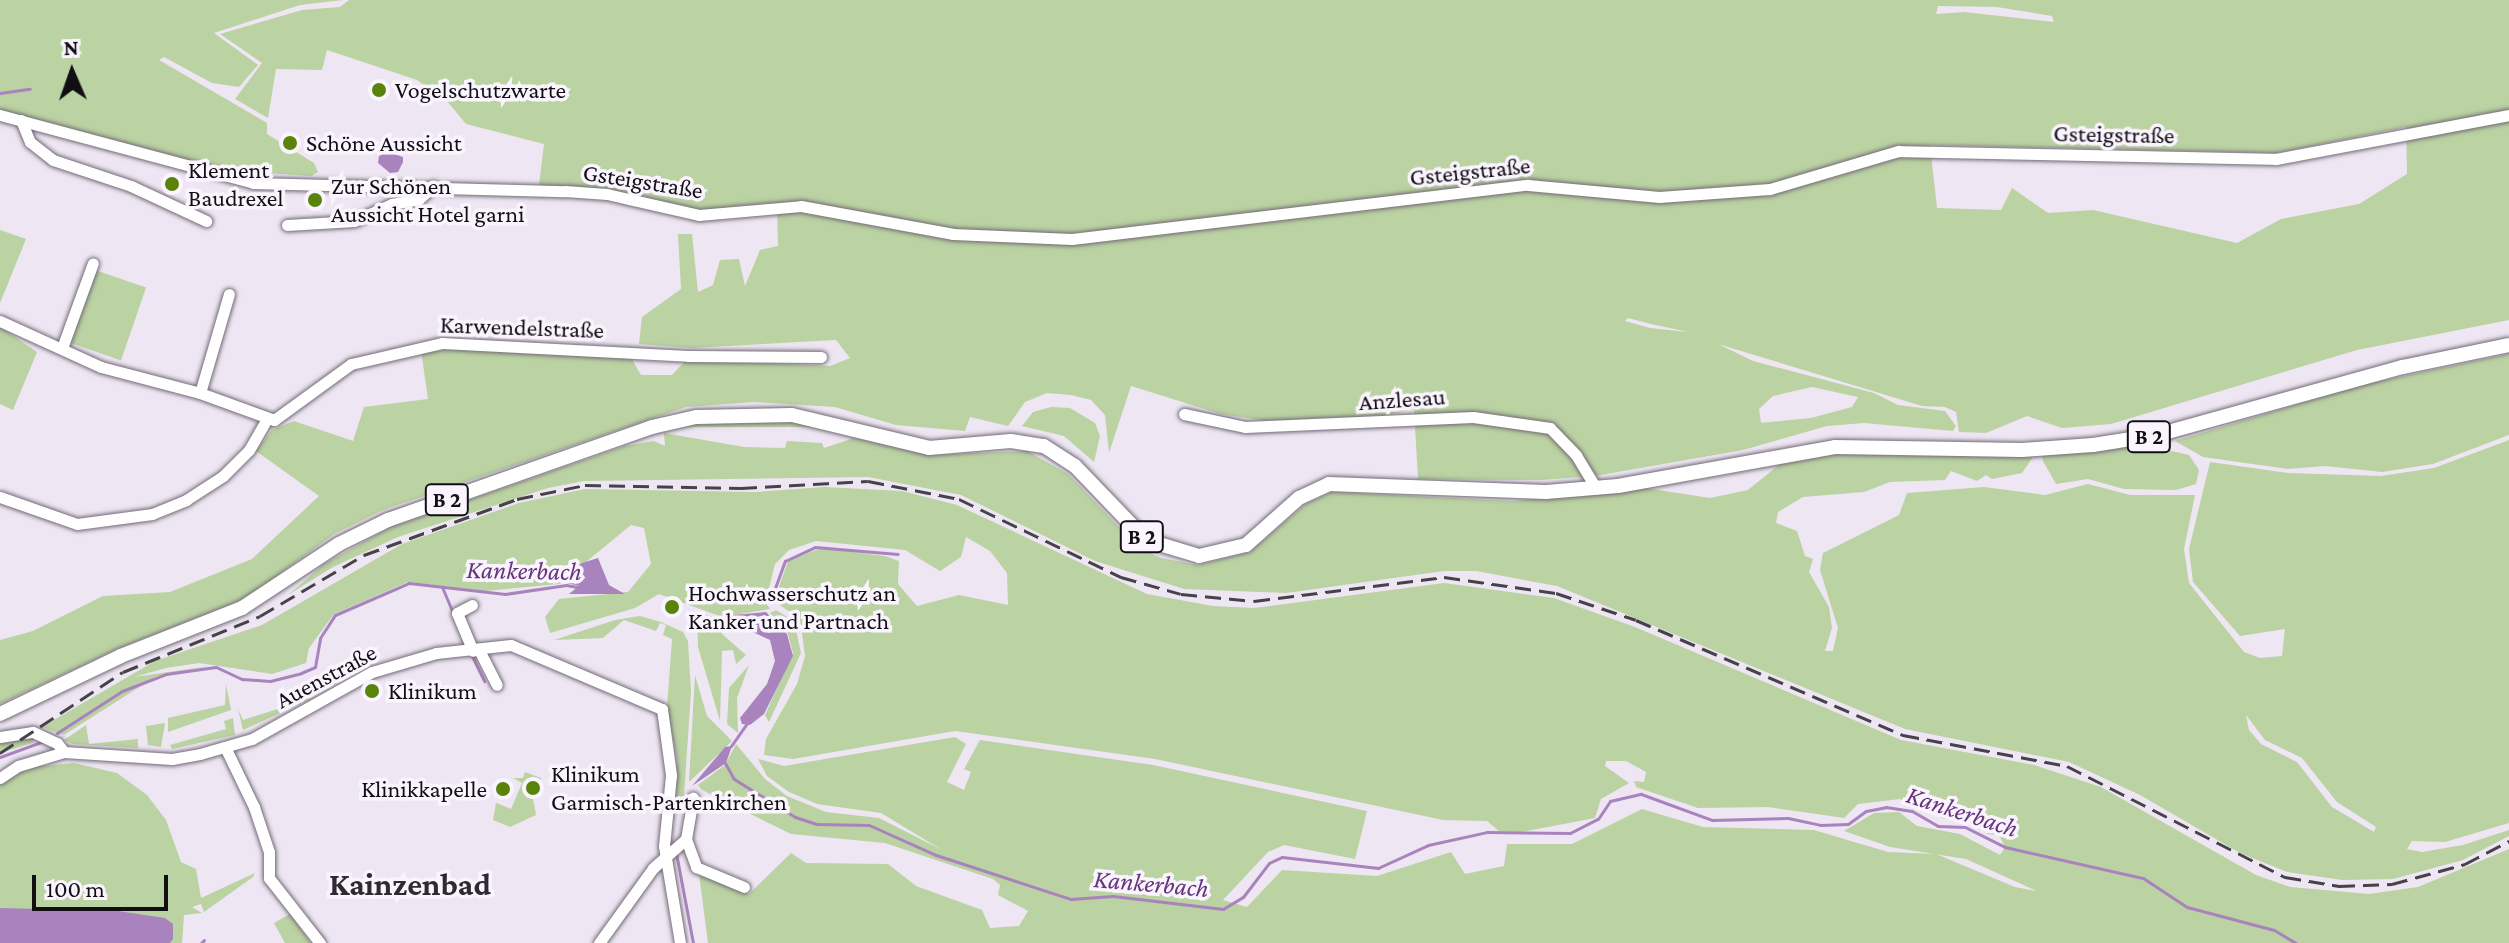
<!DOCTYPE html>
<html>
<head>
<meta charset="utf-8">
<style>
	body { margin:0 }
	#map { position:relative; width:2509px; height:943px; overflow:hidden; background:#eee6f3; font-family:"Crimson Pro",serif }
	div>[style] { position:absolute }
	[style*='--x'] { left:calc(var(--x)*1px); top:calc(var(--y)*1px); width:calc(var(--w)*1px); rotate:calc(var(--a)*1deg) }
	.green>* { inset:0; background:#bbd2a2; transform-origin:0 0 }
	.water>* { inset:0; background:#a983bd }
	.stream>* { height:3px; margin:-1.5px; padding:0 1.5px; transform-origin:1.5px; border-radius:1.5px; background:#a983bd }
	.roads { filter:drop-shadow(0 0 2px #726b76) drop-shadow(0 0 2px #726b76) }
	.minor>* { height:11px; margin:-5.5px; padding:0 5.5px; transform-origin:5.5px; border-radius:5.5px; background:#fff }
	.major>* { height:14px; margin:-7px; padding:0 7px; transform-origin:7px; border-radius:7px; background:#fff }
	.rail>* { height:3px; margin-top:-1.5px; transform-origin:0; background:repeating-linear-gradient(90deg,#464249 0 16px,transparent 0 24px) }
	.dots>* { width:22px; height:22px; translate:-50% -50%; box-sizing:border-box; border:4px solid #faf4fe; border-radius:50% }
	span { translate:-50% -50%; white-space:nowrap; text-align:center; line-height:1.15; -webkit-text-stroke:7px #faf4fe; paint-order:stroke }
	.shield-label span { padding:2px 6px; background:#faf4fe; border:2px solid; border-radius:6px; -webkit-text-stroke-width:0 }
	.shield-label { font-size:22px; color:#120f14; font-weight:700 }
	.poi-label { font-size:24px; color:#120f14 }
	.left { translate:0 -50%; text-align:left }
	.right { translate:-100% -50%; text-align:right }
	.street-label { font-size:24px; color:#120f14 }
	.water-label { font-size:26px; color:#65357c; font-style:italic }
	.district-label { font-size:32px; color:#2f2933; font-weight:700 }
	.north { position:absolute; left:32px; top:32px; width:80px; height:80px; -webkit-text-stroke:6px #faf4fe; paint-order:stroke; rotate:358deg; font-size:22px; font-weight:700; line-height:32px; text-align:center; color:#120f14 }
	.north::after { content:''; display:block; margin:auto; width:28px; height:36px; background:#120f14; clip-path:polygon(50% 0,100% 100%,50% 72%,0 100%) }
	.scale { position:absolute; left:32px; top:875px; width:136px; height:36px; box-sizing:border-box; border:4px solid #120f14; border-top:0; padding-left:10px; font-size:24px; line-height:28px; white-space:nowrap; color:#120f14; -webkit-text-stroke:6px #faf4fe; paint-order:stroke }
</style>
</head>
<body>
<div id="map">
	<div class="green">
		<div style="clip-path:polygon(0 0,343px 0,300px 5px,214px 33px,258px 65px,239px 87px,212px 83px,164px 57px,159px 60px,267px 123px,267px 134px,314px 163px,318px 172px,311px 176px,219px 170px,0 112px)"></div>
		<div style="clip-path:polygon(evenodd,349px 0,2509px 0,2509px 111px,2480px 114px,2477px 122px,2509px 118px,2509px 320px,2357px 350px,2111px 424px,2062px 428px,2027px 416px,1986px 433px,1959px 432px,1956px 412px,1945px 407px,1922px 406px,1718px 344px,1753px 361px,1874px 393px,1898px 405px,1945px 411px,1956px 426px,1953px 431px,1864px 423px,1827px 426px,1743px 450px,1595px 476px,1541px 480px,1418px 479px,1414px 409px,1383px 416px,1267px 421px,1221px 414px,1131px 386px,1109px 453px,1105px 415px,1091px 400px,1071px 395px,1047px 393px,1025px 402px,1008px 426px,970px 417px,965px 431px,896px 425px,835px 407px,754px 402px,686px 407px,383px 510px,334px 534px,247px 598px,117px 649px,0 704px,0 640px,33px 631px,103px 596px,170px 592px,252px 559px,319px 496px,256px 451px,272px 430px,294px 421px,353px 441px,364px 407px,428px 399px,421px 350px,442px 347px,630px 356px,641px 375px,672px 375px,687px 359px,830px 366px,850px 358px,836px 340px,692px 348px,639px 344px,642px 317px,681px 289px,678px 234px,692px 234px,698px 292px,713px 285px,720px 260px,739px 259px,745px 286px,760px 250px,778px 246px,777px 204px,699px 210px,539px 185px,544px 144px,466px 124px,447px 101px,417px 80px,327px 50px,322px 70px,276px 69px,268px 118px,235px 99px,262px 63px,220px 34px,302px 10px,340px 7px,349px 0,1938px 6px,1997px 7px,2052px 16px,2054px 22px,1964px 12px,1936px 14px,1938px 6px,349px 0,2406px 127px,2407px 174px,2359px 204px,2281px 219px,2237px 243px,2093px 210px,2048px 213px,2012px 188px,2001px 210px,1937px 208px,1930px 145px,2276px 153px,2406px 127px,349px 0,1628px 318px,1651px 324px,1688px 332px,1650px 328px,1625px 321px,1628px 318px,349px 0,1812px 387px,1858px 397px,1852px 407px,1811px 418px,1761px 423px,1759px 409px,1773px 396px,1812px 387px)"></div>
		<div style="clip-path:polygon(0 230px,26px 239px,0 303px)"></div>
		<div style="left:95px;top:270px;width:54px;height:77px;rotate:19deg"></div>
		<div style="clip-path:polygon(0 327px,37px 352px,13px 410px,0 404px)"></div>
		<div style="clip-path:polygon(2509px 354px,2509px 435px,2433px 464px,2382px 472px,2325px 466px,2288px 469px,2203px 457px,2175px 441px,2366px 384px)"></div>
		<div style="clip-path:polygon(1051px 407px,1070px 408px,1095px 423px,1100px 436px,1094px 462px,1064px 436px,1022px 426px,1033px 412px)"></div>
		<div style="clip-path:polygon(758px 417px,837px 427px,683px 427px,683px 423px)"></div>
		<div style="clip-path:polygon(evenodd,664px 433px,744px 447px,785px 448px,787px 441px,822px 443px,824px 448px,854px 438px,928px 455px,1027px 451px,1068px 474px,1139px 548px,1161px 558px,1198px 565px,1250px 552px,1306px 504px,1332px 492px,1512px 501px,1645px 488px,1710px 498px,1748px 490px,1780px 464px,1839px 454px,2033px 457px,2022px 473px,1992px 479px,1986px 475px,1977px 481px,1951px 471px,1945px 480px,1890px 482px,1864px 492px,1803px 497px,1778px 512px,1776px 523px,1797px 531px,1805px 556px,1813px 559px,1809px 572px,1829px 607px,1832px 628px,1825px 651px,1833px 651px,1838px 628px,1820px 570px,1823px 553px,1899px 515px,1907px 493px,1984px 487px,2045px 495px,2088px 484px,2130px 495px,2195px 495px,2184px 549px,2189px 583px,2244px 652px,2260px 658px,2282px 656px,2285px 629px,2240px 636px,2193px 582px,2189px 549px,2210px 462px,2288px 473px,2381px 476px,2434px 468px,2509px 440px,2509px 823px,2445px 842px,2412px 841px,2407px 849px,2422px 852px,2463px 845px,2509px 830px,2509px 836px,2463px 860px,2393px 879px,2342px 880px,2287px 872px,2240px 853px,2140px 795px,2069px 762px,1905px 729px,1557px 586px,1476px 571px,1444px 571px,1286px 593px,1184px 589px,1095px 561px,961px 495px,868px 477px,584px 481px,548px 488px,398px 537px,333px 567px,288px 595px,324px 564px,391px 527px,625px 446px,654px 441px,665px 446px,664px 433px,2246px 715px,2265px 740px,2302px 758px,2337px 802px,2376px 827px,2374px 832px,2332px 807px,2297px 762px,2261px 744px,2249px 730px,2246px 715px)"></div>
		<div style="clip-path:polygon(2142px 444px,2189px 455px,2199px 470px,2196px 484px,2176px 490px,2124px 489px,2088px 479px,2056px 484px,2043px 461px,2042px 456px)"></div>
		<div style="clip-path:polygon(824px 487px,902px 491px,957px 505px,1147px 594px,1213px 606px,1254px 608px,1444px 583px,1554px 598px,1635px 627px,1901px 740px,2034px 765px,2101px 787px,2256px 875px,2290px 887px,2369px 894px,2418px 887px,2509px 849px,2509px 943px,708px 943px,699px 874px,749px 894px,791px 853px,806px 863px,888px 864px,916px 886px,982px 910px,990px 928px,1019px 926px,1028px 911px,998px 895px,1000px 885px,993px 879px,885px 843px,791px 834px,702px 790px,698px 785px,725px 765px,736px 744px,765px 779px,787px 796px,826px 812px,879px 818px,942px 850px,881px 813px,817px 804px,789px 792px,767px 776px,758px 759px,784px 766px,955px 737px,966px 744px,947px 782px,964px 790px,971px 772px,964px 769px,980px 740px,1153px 765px,1367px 811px,1355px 859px,1284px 845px,1268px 852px,1223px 900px,1247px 907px,1282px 870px,1377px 876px,1451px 852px,1465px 874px,1504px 866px,1507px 844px,1572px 844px,1642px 809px,1703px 827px,1814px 830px,1888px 852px,1936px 854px,2015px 887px,2037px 891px,1966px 859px,1890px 847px,1844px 831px,1874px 813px,1899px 812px,1917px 826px,1960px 834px,2000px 855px,2005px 847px,1999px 835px,1987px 834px,1981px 822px,1944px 819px,1900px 799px,1858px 804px,1844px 818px,1768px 807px,1698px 808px,1636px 787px,1634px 781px,1644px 782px,1646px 772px,1626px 761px,1606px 761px,1605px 766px,1629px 783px,1601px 799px,1595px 818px,1521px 832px,1499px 831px,1487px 821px,1443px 820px,1155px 759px,955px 731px,793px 759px,764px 755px,766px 739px,797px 684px,805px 656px,800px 619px,774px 601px,788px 561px,821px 548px,885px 556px,899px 561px,898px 584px,917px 606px,959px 595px,1008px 605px,1007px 573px,990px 551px,966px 537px,961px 557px,940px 571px,905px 550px,816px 541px,789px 550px,775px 564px,768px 592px,761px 596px,770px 609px,722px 617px,659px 594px,635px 608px,550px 633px,545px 617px,559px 599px,628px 592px,651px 564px,644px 528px,631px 525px,559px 584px,485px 591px,408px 582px,334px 614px,309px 648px,306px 663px,272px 674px,199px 663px,166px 668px,134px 677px,210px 666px,155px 677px,64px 735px,42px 727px,155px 661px,262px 625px,402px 544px,519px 503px,585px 489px,756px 492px)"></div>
		<div style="clip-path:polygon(776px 610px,794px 621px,801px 653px,769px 722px,765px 715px,793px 653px,788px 634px,770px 613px)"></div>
		<div style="clip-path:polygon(697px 612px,723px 620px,722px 634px,746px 655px,736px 664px,733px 650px,722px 651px,720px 721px,698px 647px)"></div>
		<div style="clip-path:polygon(640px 616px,661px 622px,683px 632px,688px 641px,691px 692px,684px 796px,673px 801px,677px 760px,667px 707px,672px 639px,663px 635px,666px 625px,660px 623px,656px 631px,624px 620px,603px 638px,554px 640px,615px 620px)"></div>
		<div style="clip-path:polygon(749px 665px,737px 698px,738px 733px,727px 724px,729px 688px)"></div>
		<div style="clip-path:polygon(695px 675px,707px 716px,732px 741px,689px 782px)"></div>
		<div style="clip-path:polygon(226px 684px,231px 710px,168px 732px,168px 718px,225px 705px)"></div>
		<div style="clip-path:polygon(318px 696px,243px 730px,238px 709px,243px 720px)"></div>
		<div style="clip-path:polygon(233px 718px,235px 735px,172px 749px,170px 745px,226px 729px,224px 721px)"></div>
		<div style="clip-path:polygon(165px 723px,161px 747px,148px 745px,146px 726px)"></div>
		<div style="clip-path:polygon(86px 725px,89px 744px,138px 739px,138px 748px,73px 744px,64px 740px)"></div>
		<div style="clip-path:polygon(34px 738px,33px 743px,0 753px,0 741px)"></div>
		<div style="clip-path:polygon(74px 763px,117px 773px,147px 795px,166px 820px,181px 862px,196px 869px,201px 898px,255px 873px,253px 877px,204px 912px,201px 904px,192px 907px,202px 913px,184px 915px,182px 943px,0 943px,0 783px,32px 767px)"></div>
		<div style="clip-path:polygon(525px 772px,541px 778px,533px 799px,536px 815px,510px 827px,493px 820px,496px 803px,511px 809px,522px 783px,513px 778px,523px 778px)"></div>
		<div style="clip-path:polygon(290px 914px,311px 943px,285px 943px,274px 923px)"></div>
	</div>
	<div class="water">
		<div style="clip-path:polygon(395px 149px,411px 154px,391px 153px,403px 157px,403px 162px,398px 172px,390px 173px,378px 163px,379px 156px)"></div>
		<div style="clip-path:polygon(598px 558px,609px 585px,625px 594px,569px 594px,579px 586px,559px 581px,582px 563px)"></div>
		<div style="clip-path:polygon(766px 612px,787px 634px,793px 656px,764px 714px,750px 725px,742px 724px,740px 718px,767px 684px,775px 661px,770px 640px,731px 622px,733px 615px)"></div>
		<div style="clip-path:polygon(732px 746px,726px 763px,692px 786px,725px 747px)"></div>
		<div style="clip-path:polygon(0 908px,118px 911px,165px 918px,173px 924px,173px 939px,170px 943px,0 943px)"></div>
	</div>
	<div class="stream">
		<div style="--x:0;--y:93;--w:30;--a:-8"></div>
		<div style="--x:442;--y:587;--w:28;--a:67"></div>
		<div style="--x:775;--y:588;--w:29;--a:-70"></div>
		<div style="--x:785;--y:561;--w:33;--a:-25"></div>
		<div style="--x:815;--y:547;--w:83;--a:4.8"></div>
		<div style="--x:472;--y:656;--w:28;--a:64"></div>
		<div style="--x:57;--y:733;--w:77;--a:-32.9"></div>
		<div style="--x:122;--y:691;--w:47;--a:-21.1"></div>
		<div style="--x:166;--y:674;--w:50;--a:-8"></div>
		<div style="--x:216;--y:667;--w:29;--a:25"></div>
		<div style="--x:242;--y:679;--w:28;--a:4"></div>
		<div style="--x:270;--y:681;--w:32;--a:-14"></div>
		<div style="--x:301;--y:673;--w:15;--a:-23"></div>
		<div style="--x:315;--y:667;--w:29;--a:-80"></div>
		<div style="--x:320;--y:638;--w:27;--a:-57"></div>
		<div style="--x:335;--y:615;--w:81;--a:-23.4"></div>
		<div style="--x:409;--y:583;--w:97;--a:6.5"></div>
		<div style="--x:505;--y:594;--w:62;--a:-8.4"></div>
		<div style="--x:566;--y:585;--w:17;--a:10"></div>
		<div style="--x:731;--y:746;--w:28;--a:-55"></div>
		<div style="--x:0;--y:757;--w:44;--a:-20.1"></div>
		<div style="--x:725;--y:763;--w:18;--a:61"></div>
		<div style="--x:734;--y:779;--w:72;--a:31.9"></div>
		<div style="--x:795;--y:817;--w:22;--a:18"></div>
		<div style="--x:816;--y:824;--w:53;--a:1.1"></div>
		<div style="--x:869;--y:825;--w:73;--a:24.1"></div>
		<div style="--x:936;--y:855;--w:142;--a:18.1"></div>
		<div style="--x:1071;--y:899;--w:42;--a:-4.1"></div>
		<div style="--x:1113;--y:896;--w:111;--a:6.7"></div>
		<div style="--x:1223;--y:909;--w:23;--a:-31"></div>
		<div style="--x:1243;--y:897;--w:43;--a:-52.6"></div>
		<div style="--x:1269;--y:863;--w:14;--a:-25"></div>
		<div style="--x:1282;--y:857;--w:97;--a:6.5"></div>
		<div style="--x:1378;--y:868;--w:55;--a:-24.7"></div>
		<div style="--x:1428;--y:845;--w:60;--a:-12.4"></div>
		<div style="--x:1487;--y:832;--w:83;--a:0.7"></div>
		<div style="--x:1570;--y:833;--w:31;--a:-27"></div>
		<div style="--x:1598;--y:819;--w:22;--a:-56"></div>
		<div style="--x:1610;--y:801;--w:32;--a:-13"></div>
		<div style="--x:1641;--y:794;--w:76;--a:20.1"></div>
		<div style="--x:1712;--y:820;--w:76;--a:-1.5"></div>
		<div style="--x:1788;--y:818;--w:33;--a:12"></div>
		<div style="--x:1820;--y:825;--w:28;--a:-2"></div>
		<div style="--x:1848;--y:824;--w:22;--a:-36"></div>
		<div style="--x:1866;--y:811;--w:20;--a:-11"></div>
		<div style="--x:1886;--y:807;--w:26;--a:9"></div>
		<div style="--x:1912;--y:811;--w:30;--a:30"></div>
		<div style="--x:1938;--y:826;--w:27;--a:2"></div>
		<div style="--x:1965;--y:827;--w:45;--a:26.6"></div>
		<div style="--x:2005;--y:847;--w:141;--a:12.7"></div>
		<div style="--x:2143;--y:878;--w:53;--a:33.4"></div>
		<div style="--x:2187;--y:907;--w:90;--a:14.8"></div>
		<div style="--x:2274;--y:930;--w:26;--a:31"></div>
		<div style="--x:676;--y:853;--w:92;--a:79.3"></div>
		<div style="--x:201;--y:943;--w:4;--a:-45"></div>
	</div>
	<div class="roads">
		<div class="minor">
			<div style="--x:0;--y:115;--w:262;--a:15"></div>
			<div style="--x:253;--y:183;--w:312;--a:1.5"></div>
			<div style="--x:565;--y:191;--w:42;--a:4.1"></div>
			<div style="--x:607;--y:194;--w:94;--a:12.9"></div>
			<div style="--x:699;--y:215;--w:102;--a:-5"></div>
			<div style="--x:801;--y:206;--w:155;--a:10.4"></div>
			<div style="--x:953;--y:234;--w:119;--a:2.4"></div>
			<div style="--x:1072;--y:239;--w:459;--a:-6.8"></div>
			<div style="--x:1528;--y:185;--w:132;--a:5.2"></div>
			<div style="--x:1659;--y:197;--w:111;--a:-4.1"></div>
			<div style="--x:1770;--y:189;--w:134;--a:-16.5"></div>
			<div style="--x:1898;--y:151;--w:378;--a:1.2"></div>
			<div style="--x:2276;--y:159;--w:237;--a:-10.7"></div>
			<div style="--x:21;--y:120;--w:24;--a:68"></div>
			<div style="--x:30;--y:142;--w:29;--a:38"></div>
			<div style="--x:53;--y:160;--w:82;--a:18.4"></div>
			<div style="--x:131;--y:186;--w:83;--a:25"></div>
			<div style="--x:287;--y:225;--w:67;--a:-3.4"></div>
			<div style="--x:354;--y:221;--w:42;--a:-24.1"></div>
			<div style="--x:392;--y:204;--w:27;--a:-10"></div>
			<div style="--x:419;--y:199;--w:19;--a:-43"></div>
			<div style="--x:0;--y:321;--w:111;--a:24.5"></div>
			<div style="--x:101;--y:367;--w:102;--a:14.7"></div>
			<div style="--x:200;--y:393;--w:79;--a:20"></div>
			<div style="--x:274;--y:420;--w:95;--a:-36"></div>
			<div style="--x:351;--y:364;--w:93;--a:-13"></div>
			<div style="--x:442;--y:343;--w:246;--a:3"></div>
			<div style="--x:688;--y:356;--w:133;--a:0.4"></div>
			<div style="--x:62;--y:348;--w:90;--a:-70"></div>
			<div style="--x:200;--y:393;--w:103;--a:-73.7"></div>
			<div style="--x:1184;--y:414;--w:62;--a:12"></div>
			<div style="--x:1245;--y:427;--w:228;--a:-2.5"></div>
			<div style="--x:1473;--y:417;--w:78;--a:8.1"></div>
			<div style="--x:1550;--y:428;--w:37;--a:46"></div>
			<div style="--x:1576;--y:455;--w:39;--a:59"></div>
			<div style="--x:0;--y:497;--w:82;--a:19.3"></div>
			<div style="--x:77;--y:524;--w:76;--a:-7.6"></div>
			<div style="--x:152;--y:514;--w:37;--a:-22"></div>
			<div style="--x:186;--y:500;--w:44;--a:-33"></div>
			<div style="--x:223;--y:476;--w:37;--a:-45"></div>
			<div style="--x:249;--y:450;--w:36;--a:-60"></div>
			<div style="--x:472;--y:605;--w:17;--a:152"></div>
			<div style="--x:457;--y:613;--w:41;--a:67.2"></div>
			<div style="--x:479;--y:650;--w:39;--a:63"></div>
			<div style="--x:0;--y:737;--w:33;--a:-9"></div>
			<div style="--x:33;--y:732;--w:26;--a:25"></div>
			<div style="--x:57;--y:743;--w:11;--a:52"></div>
			<div style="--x:225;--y:747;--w:67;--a:64.2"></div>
			<div style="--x:254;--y:807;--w:47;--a:71.6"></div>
			<div style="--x:269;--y:852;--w:26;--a:90"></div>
			<div style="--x:269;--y:878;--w:83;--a:51.9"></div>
			<div style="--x:0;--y:778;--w:22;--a:-34"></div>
			<div style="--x:18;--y:766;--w:48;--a:-16.9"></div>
			<div style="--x:64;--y:752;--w:108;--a:3.7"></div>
			<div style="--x:172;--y:759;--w:28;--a:-10"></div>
			<div style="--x:200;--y:754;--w:54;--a:-16.1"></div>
			<div style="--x:252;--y:739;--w:137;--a:-29.2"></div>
			<div style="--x:372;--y:672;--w:67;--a:-16.5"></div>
			<div style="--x:436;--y:653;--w:75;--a:-6.1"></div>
			<div style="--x:511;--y:645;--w:164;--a:23"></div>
			<div style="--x:662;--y:709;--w:67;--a:82.2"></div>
			<div style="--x:671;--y:775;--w:71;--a:95.6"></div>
			<div style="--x:664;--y:846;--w:98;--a:80.6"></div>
			<div style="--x:686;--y:839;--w:30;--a:70"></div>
			<div style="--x:696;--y:867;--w:52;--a:22.6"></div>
			<div style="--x:599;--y:943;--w:92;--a:-54.2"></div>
			<div style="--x:653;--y:868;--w:44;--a:-41.3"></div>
			<div style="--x:686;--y:839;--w:42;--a:-80.3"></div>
		</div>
		<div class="major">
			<div style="--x:0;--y:714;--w:134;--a:-25.6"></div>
			<div style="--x:121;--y:656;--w:130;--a:-21.6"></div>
			<div style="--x:242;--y:608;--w:116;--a:-33.4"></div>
			<div style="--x:339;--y:544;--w:55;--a:-26.1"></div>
			<div style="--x:388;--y:520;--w:280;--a:-19.4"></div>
			<div style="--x:652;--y:427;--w:45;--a:-12.8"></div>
			<div style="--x:696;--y:417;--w:96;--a:-1.2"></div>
			<div style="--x:792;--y:415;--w:141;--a:13.5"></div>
			<div style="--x:929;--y:448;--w:82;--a:-4.9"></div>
			<div style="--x:1011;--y:441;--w:33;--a:9"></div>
			<div style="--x:1044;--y:446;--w:37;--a:33"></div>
			<div style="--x:1075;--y:466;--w:103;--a:46.2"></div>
			<div style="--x:1146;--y:540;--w:55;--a:16.8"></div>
			<div style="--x:1199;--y:556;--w:48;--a:-13.2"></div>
			<div style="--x:1246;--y:545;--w:71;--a:-41.6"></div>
			<div style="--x:1299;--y:498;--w:33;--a:-25"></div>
			<div style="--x:1329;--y:484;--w:217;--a:2.1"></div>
			<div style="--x:1546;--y:492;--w:72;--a:-4.8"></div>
			<div style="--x:1618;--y:486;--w:220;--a:-10.2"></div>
			<div style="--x:1835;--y:447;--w:187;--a:0.9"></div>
			<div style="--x:2022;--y:450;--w:71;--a:-4"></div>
			<div style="--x:2093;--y:445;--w:65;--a:-8.9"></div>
			<div style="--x:2157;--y:435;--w:255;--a:-15.5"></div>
			<div style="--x:2403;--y:367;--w:108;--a:-11.7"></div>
		</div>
	</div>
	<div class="rail">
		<div style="--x:0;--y:753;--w:147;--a:-33.4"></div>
		<div style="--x:123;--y:672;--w:148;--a:-22.2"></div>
		<div style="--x:260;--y:616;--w:121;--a:-30.4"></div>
		<div style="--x:364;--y:555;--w:163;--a:-20.1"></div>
		<div style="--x:517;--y:499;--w:69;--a:-11.6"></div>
		<div style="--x:585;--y:485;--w:156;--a:1.1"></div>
		<div style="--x:741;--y:488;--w:127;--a:-3.2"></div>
		<div style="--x:868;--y:481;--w:93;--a:11.2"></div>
		<div style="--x:959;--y:499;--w:180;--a:25.7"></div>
		<div style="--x:1121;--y:577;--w:62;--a:15.8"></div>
		<div style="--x:1181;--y:594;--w:73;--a:5.5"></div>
		<div style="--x:1254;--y:601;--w:192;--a:-7.2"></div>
		<div style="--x:1444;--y:577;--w:113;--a:8.1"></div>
		<div style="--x:1556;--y:593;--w:84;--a:18.6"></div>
		<div style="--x:1636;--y:620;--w:291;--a:23.3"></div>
		<div style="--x:1903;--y:735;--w:167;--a:10.7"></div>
		<div style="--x:2067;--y:766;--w:245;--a:27"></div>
		<div style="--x:2285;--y:877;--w:55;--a:9.5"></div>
		<div style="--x:2339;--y:886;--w:53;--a:-2.2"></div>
		<div style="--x:2392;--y:884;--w:76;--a:-15.3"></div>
		<div style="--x:2465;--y:864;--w:50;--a:-27.6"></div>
	</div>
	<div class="dots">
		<div style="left:379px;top:90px;background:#598309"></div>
		<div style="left:290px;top:143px;background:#598309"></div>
		<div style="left:172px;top:184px;background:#598309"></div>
		<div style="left:315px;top:200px;background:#598309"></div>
		<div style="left:672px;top:607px;background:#598309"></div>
		<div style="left:372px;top:691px;background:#598309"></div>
		<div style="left:533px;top:788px;background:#598309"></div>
		<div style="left:503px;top:789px;background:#598309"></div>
	</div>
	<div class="shield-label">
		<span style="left:2149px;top:437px">B 2</span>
		<span style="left:447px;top:500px">B 2</span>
		<span style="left:1142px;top:537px">B 2</span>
	</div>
	<div class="poi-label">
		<span class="left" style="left:395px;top:90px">Vogelschutzwarte</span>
		<span class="left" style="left:306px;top:143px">Schöne Aussicht</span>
		<span class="left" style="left:188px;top:184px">Klement<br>Baudrexel</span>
		<span class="left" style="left:331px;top:200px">Zur Schönen<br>Aussicht Hotel garni</span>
		<span class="left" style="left:688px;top:607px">Hochwasserschutz an<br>Kanker und Partnach</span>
		<span class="left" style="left:388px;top:691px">Klinikum</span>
		<span class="left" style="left:551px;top:788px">Klinikum<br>Garmisch-Partenkirchen</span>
		<span class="right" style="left:487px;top:789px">Klinikkapelle</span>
	</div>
	<div class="street-label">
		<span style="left:2114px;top:134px;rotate:1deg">Gsteigstraße</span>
		<span style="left:1470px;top:171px;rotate:-6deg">Gsteigstraße</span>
		<span style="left:643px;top:181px;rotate:9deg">Gsteigstraße</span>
		<span style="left:522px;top:327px;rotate:2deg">Karwendelstraße</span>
		<span style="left:1402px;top:399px;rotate:-4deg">Anzlesau</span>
		<span style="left:326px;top:676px;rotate:-28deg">Auenstraße</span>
	</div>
	<div class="water-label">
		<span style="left:524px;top:571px;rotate:1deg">Kankerbach</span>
		<span style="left:1962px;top:812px;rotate:18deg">Kankerbach</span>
		<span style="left:1151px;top:884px;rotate:5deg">Kankerbach</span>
	</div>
	<div class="district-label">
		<span style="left:410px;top:884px">Kainzenbad</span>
	</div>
	<div class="north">N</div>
	<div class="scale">100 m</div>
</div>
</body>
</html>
